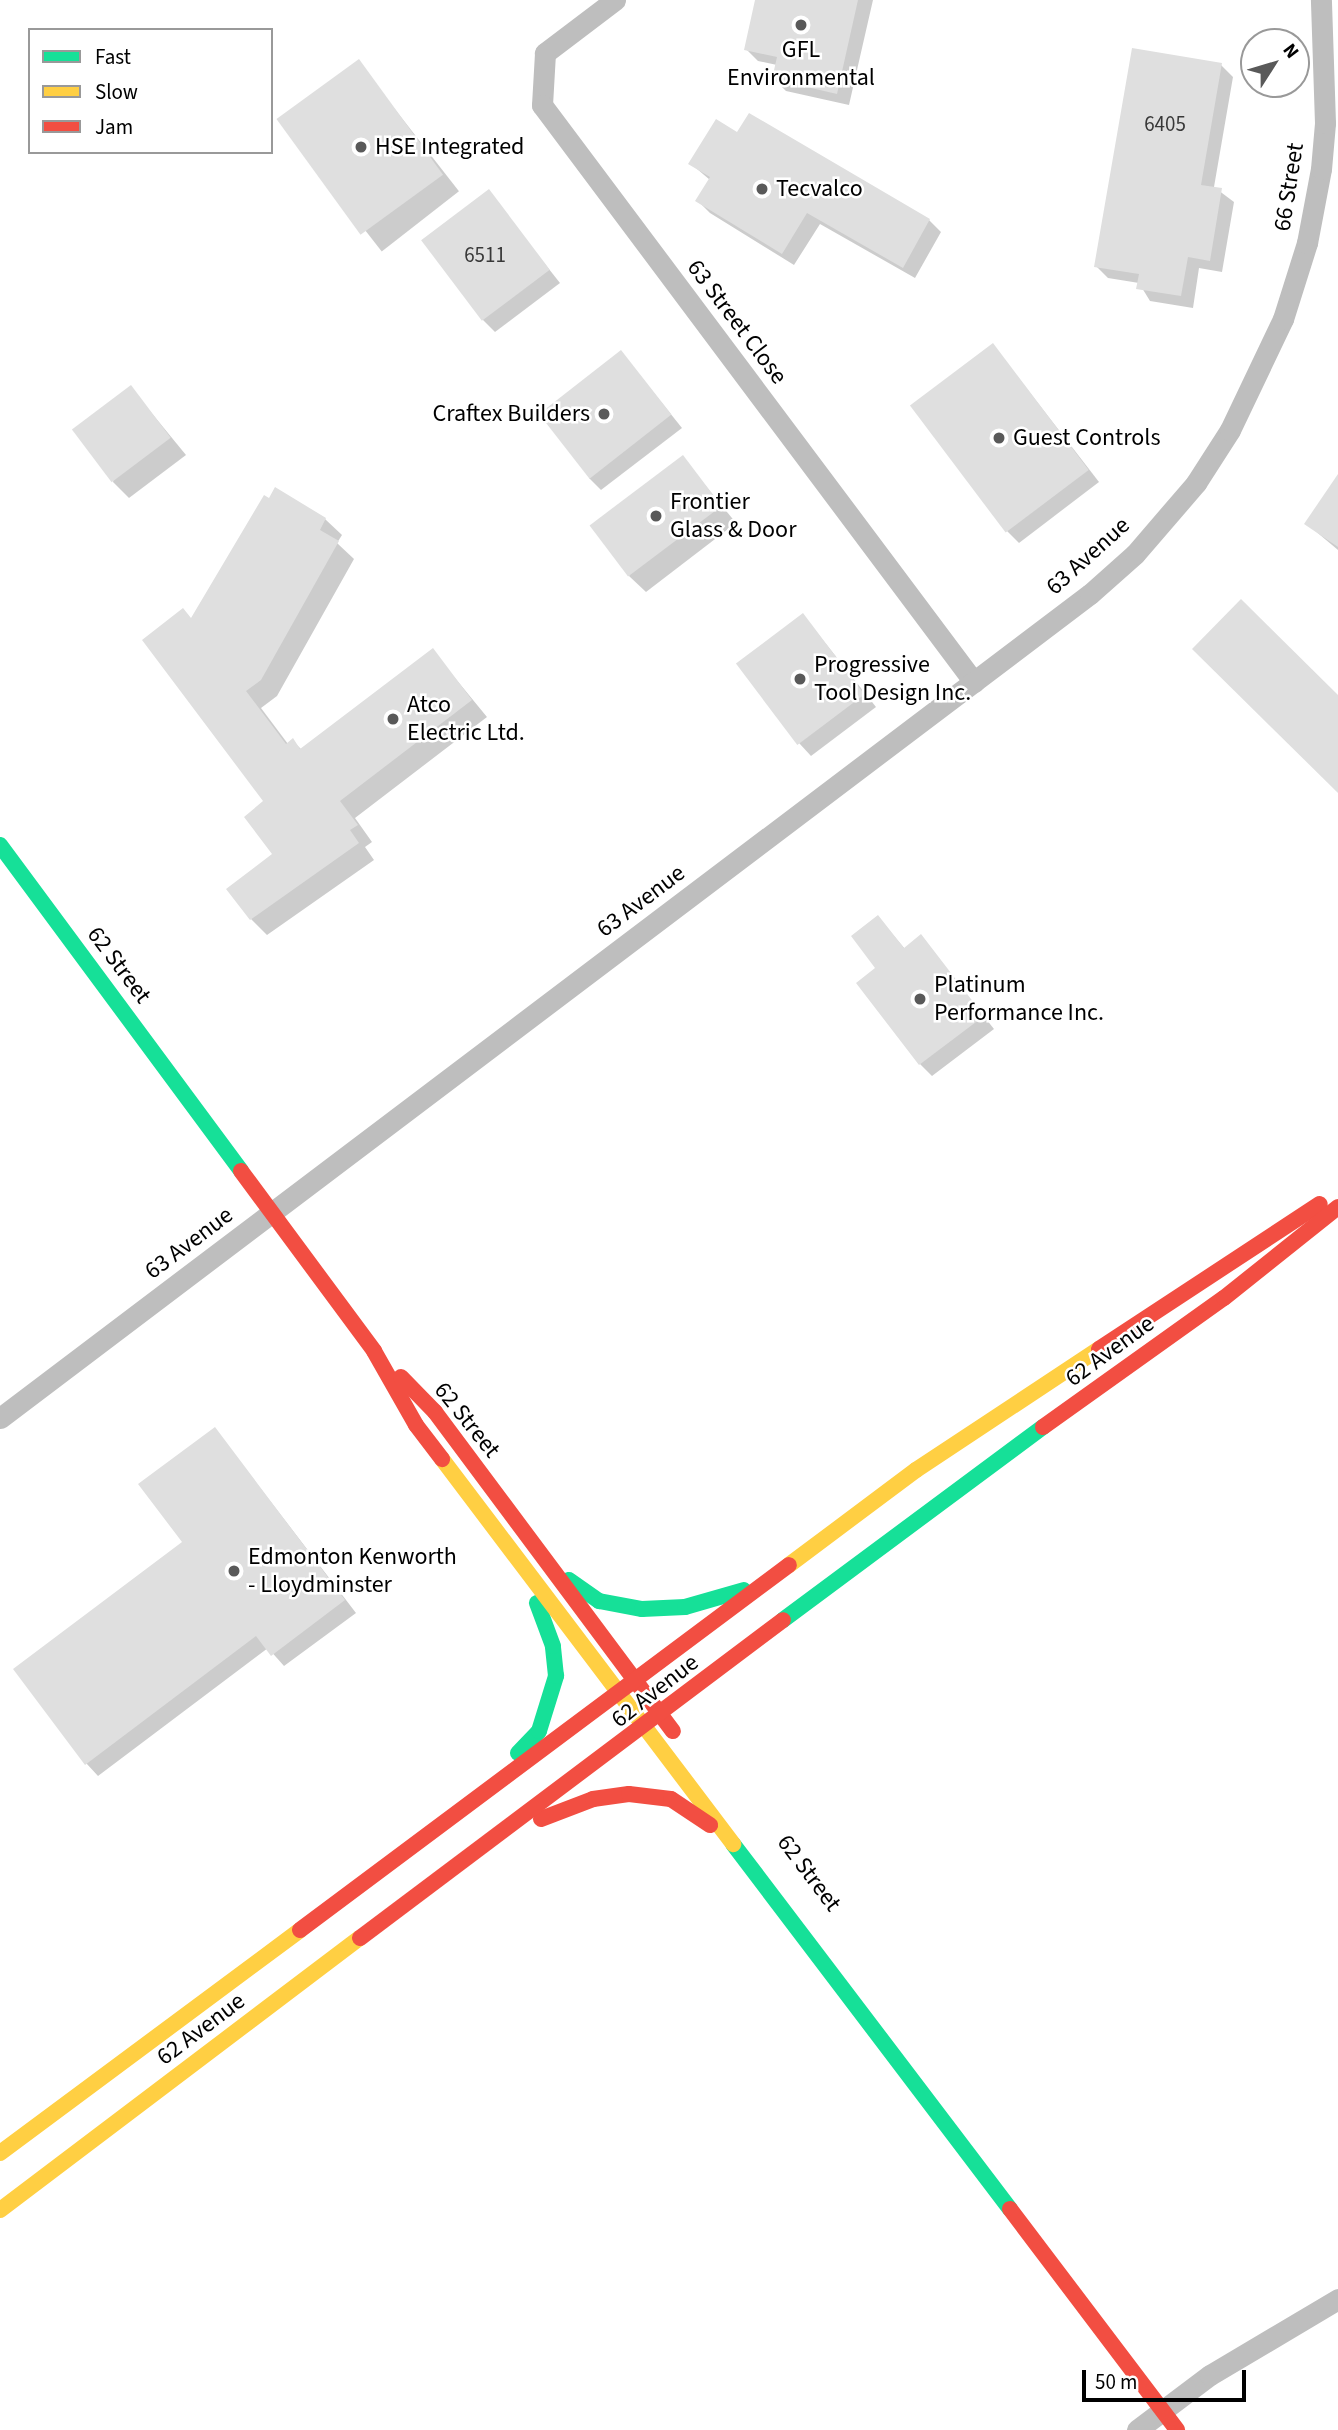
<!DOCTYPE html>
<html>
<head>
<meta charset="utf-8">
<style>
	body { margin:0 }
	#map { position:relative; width:1338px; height:2430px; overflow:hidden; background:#fff; font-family:"Source Sans 3",sans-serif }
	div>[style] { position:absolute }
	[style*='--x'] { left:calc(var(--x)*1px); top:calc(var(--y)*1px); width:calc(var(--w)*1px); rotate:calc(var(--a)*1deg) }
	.shadow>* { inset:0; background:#0003; transform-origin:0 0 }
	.building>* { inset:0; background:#dfdfdf; transform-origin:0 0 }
	.street>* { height:21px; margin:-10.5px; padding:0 10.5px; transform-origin:10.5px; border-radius:10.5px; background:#bebebe }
	.fast>* { height:16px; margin:-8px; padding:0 8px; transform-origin:8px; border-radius:8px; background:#16e098 }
	.slow>* { height:16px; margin:-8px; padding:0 8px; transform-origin:8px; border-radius:8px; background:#ffcf43 }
	.jam>* { height:16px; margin:-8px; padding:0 8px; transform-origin:8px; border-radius:8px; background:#f24e42 }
	.dots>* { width:19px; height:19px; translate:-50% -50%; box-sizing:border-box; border:4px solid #fff; border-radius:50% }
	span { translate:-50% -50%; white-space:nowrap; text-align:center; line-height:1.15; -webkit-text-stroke:5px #fff; paint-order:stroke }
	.number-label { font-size:21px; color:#383838 }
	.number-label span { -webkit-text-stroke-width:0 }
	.poi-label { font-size:24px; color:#000 }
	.left { translate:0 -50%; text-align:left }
	.right { translate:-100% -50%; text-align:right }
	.street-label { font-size:24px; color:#000 }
	.legend { position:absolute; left:28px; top:28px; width:245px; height:126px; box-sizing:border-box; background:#fff; border:2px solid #999; margin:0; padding:9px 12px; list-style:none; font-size:21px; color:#000 }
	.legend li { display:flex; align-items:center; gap:14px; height:35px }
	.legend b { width:35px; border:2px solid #999 }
	.north { position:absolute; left:1240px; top:28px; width:70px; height:70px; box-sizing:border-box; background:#fff; border:2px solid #999; border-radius:50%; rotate:53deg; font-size:19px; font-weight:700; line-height:28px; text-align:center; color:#000 }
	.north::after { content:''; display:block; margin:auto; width:24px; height:32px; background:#595959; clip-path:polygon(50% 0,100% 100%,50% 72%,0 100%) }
	.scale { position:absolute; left:1082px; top:2370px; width:164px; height:32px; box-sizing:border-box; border:4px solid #000; border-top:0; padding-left:9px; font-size:21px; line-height:24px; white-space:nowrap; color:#000; -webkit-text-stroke:5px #fff; paint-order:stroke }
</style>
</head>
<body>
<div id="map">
	<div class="shadow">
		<div style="clip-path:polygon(757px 0,873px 0,849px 105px,786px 91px,774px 79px,777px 65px,758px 61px,746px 49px)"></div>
		<div style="left:358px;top:62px;width:164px;height:98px;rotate:52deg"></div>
		<div style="clip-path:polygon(1221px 65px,1233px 77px,1214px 187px,1234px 202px,1222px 272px,1199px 268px,1193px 308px,1150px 301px,1139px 283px,1108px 278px,1096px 266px)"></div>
		<div style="clip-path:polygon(738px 134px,929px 220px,941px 232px,915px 278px,820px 224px,794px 265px,710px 213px,698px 201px,710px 180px,690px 163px)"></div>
		<div style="clip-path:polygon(488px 192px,560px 283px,495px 332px,483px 320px)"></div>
		<div style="clip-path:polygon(993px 345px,1099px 482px,1019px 543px,1007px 531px)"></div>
		<div style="clip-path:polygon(621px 352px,682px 428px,601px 490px,589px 478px)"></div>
		<div style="clip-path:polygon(131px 388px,186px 455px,129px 498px,113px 482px)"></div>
		<div style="clip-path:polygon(683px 458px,736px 523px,646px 592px,629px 576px)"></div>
		<div style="clip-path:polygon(1338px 477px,1338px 550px,1307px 524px)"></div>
		<div style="clip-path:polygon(325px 519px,342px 535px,337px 543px,354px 559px,277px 696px,261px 708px,288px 744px,293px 741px,302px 750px,432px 650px,487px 717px,355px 818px,372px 842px,365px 847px,374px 860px,267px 935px,251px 919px,275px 854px,266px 802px,192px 619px)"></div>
		<div style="clip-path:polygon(803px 615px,876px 707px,811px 756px,799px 743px)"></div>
		<div style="clip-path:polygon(878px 917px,905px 949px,921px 937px,994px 1029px,932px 1076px,920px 1064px,878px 968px)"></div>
		<div style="clip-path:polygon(215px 1429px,356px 1613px,284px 1666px,268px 1648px,98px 1776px,86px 1763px,184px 1542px)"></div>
	</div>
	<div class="building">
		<div style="clip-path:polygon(755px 0,858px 0,837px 94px,772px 79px,777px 57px,744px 50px)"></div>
		<div style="clip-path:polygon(1132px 48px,1222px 63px,1201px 185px,1222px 188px,1210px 261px,1188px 257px,1181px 296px,1136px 289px,1139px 274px,1094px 267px)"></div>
		<div style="left:359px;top:59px;width:143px;height:102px;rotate:54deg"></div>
		<div style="clip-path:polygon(749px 113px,930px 219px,903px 268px,807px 213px,782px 254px,695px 201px,710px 177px,688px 164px,716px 119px,737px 132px)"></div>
		<div style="left:489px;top:189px;width:101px;height:85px;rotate:53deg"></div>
		<div style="left:993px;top:343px;width:159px;height:104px;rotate:53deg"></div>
		<div style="left:621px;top:350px;width:82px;height:104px;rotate:52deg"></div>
		<div style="left:131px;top:385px;width:66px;height:74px;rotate:53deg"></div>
		<div style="left:683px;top:455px;width:64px;height:117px;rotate:53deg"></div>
		<div style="clip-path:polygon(1338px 474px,1338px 547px,1304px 524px)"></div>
		<div style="clip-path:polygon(275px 487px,326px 518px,320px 530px,339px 541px,261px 680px,246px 691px,286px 744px,293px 738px,300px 749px,433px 648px,472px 700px,340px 801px,358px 825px,350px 830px,359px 843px,250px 920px,226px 889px,272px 854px,244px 817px,263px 801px,142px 640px,183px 608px,191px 618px,264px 495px,269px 498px)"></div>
		<div style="clip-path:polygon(1241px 599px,1338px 695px,1338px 793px,1192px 649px)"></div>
		<div style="left:803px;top:613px;width:102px;height:84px;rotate:53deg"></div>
		<div style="clip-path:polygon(878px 915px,904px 948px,921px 934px,984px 1016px,919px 1065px,856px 983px,875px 968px,851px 936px)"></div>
		<div style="clip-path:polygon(215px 1427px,345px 1600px,271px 1656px,256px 1636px,85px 1765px,13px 1669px,182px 1542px,138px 1484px)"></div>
	</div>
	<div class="street">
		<div style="--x:615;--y:0;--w:88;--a:142.9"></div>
		<div style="--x:545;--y:53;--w:52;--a:93.3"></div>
		<div style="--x:542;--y:105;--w:721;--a:53.18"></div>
		<div style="--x:0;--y:1418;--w:1366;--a:-37.09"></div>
		<div style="--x:1090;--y:594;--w:60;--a:-41.6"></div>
		<div style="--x:1135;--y:554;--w:94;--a:-49.3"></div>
		<div style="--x:1196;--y:483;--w:63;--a:-57.3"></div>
		<div style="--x:1230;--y:430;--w:123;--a:-64.5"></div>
		<div style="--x:1283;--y:319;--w:80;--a:-72.5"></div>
		<div style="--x:1307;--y:243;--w:75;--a:-79.3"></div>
		<div style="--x:1321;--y:169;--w:46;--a:-85"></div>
		<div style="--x:1325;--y:123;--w:123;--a:-91.9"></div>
		<div style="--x:1137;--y:2430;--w:91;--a:-37"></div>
		<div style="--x:1210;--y:2375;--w:149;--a:-30.7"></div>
	</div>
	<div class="fast">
		<div style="--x:0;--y:845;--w:405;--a:53.5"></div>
		<div style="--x:569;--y:1580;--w:37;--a:35"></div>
		<div style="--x:599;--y:1601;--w:44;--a:10.5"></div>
		<div style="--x:642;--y:1609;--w:43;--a:-2.7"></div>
		<div style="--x:685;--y:1607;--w:61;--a:-16.1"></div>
		<div style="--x:783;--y:1620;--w:324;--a:-36.6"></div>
		<div style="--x:518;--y:1753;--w:30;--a:-46"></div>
		<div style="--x:539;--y:1731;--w:58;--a:-72.8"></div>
		<div style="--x:556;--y:1676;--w:30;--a:-96"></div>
		<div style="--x:553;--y:1646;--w:46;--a:-110.4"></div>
		<div style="--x:733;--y:1844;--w:458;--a:52.8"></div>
	</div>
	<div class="slow">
		<div style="--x:442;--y:1459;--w:483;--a:52.9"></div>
		<div style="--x:789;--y:1565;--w:159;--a:-36.8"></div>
		<div style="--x:916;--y:1470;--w:219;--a:-33.5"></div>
		<div style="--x:0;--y:2153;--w:374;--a:-36.6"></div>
		<div style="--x:0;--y:2210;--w:451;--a:-37.1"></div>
	</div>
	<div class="jam">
		<div style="--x:241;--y:1171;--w:224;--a:53.5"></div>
		<div style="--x:374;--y:1351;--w:85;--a:60.4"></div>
		<div style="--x:416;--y:1425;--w:43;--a:52.6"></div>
		<div style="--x:1099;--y:1349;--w:264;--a:-33.3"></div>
		<div style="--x:401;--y:1377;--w:49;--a:45.8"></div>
		<div style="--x:435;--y:1412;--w:398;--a:53.3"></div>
		<div style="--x:1043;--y:1427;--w:222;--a:-35.5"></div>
		<div style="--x:1224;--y:1298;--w:146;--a:-38.6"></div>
		<div style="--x:541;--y:1819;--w:56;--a:-21"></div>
		<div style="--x:593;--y:1799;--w:36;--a:-8"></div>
		<div style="--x:629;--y:1794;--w:42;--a:6.8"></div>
		<div style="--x:671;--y:1799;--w:47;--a:33.7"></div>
		<div style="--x:300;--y:1930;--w:610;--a:-36.74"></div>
		<div style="--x:360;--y:1938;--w:529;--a:-36.93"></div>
		<div style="--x:1010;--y:2209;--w:277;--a:52.9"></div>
	</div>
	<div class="dots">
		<div style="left:801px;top:25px;background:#595959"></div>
		<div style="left:361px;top:147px;background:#595959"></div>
		<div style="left:762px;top:189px;background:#595959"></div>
		<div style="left:604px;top:414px;background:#595959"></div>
		<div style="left:999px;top:438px;background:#595959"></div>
		<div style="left:656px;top:516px;background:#595959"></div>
		<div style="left:800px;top:679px;background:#595959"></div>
		<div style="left:393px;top:719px;background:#595959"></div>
		<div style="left:920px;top:999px;background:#595959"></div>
		<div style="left:234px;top:1571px;background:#595959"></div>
	</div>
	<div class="number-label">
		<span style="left:1165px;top:124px">6405</span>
		<span style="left:485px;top:255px">6511</span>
	</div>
	<div class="poi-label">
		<span style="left:801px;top:64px">GFL<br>Environmental</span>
		<span class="left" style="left:375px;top:147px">HSE Integrated</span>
		<span class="left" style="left:776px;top:189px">Tecvalco</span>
		<span class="right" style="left:590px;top:414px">Craftex Builders</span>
		<span class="left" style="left:1013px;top:438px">Guest Controls</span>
		<span class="left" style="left:670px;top:516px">Frontier<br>Glass &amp; Door</span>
		<span class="left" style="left:814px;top:679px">Progressive<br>Tool Design Inc.</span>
		<span class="left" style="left:407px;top:719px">Atco<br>Electric Ltd.</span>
		<span class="left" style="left:934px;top:999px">Platinum<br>Performance Inc.</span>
		<span class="left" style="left:248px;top:1571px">Edmonton Kenworth<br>- Lloydminster</span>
	</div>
	<div class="street-label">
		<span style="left:1289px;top:187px;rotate:-81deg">66 Street</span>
		<span style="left:737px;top:322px;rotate:53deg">63 Street Close</span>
		<span style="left:1088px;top:556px;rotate:-42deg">63 Avenue</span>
		<span style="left:641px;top:901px;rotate:-37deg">63 Avenue</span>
		<span style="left:119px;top:965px;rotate:53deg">62 Street</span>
		<span style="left:189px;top:1243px;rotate:-37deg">63 Avenue</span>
		<span style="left:1110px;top:1351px;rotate:-36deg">62 Avenue</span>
		<span style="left:467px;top:1420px;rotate:51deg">62 Street</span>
		<span style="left:655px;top:1691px;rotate:-38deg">62 Avenue</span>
		<span style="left:809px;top:1873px;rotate:53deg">62 Street</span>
		<span style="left:201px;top:2029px;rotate:-37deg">62 Avenue</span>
	</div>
	<ul class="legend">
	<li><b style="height:9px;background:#16e098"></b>Fast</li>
	<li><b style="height:9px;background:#ffcf43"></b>Slow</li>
	<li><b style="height:9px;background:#f24e42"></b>Jam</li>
	</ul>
	<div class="north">N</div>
	<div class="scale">50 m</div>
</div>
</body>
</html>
